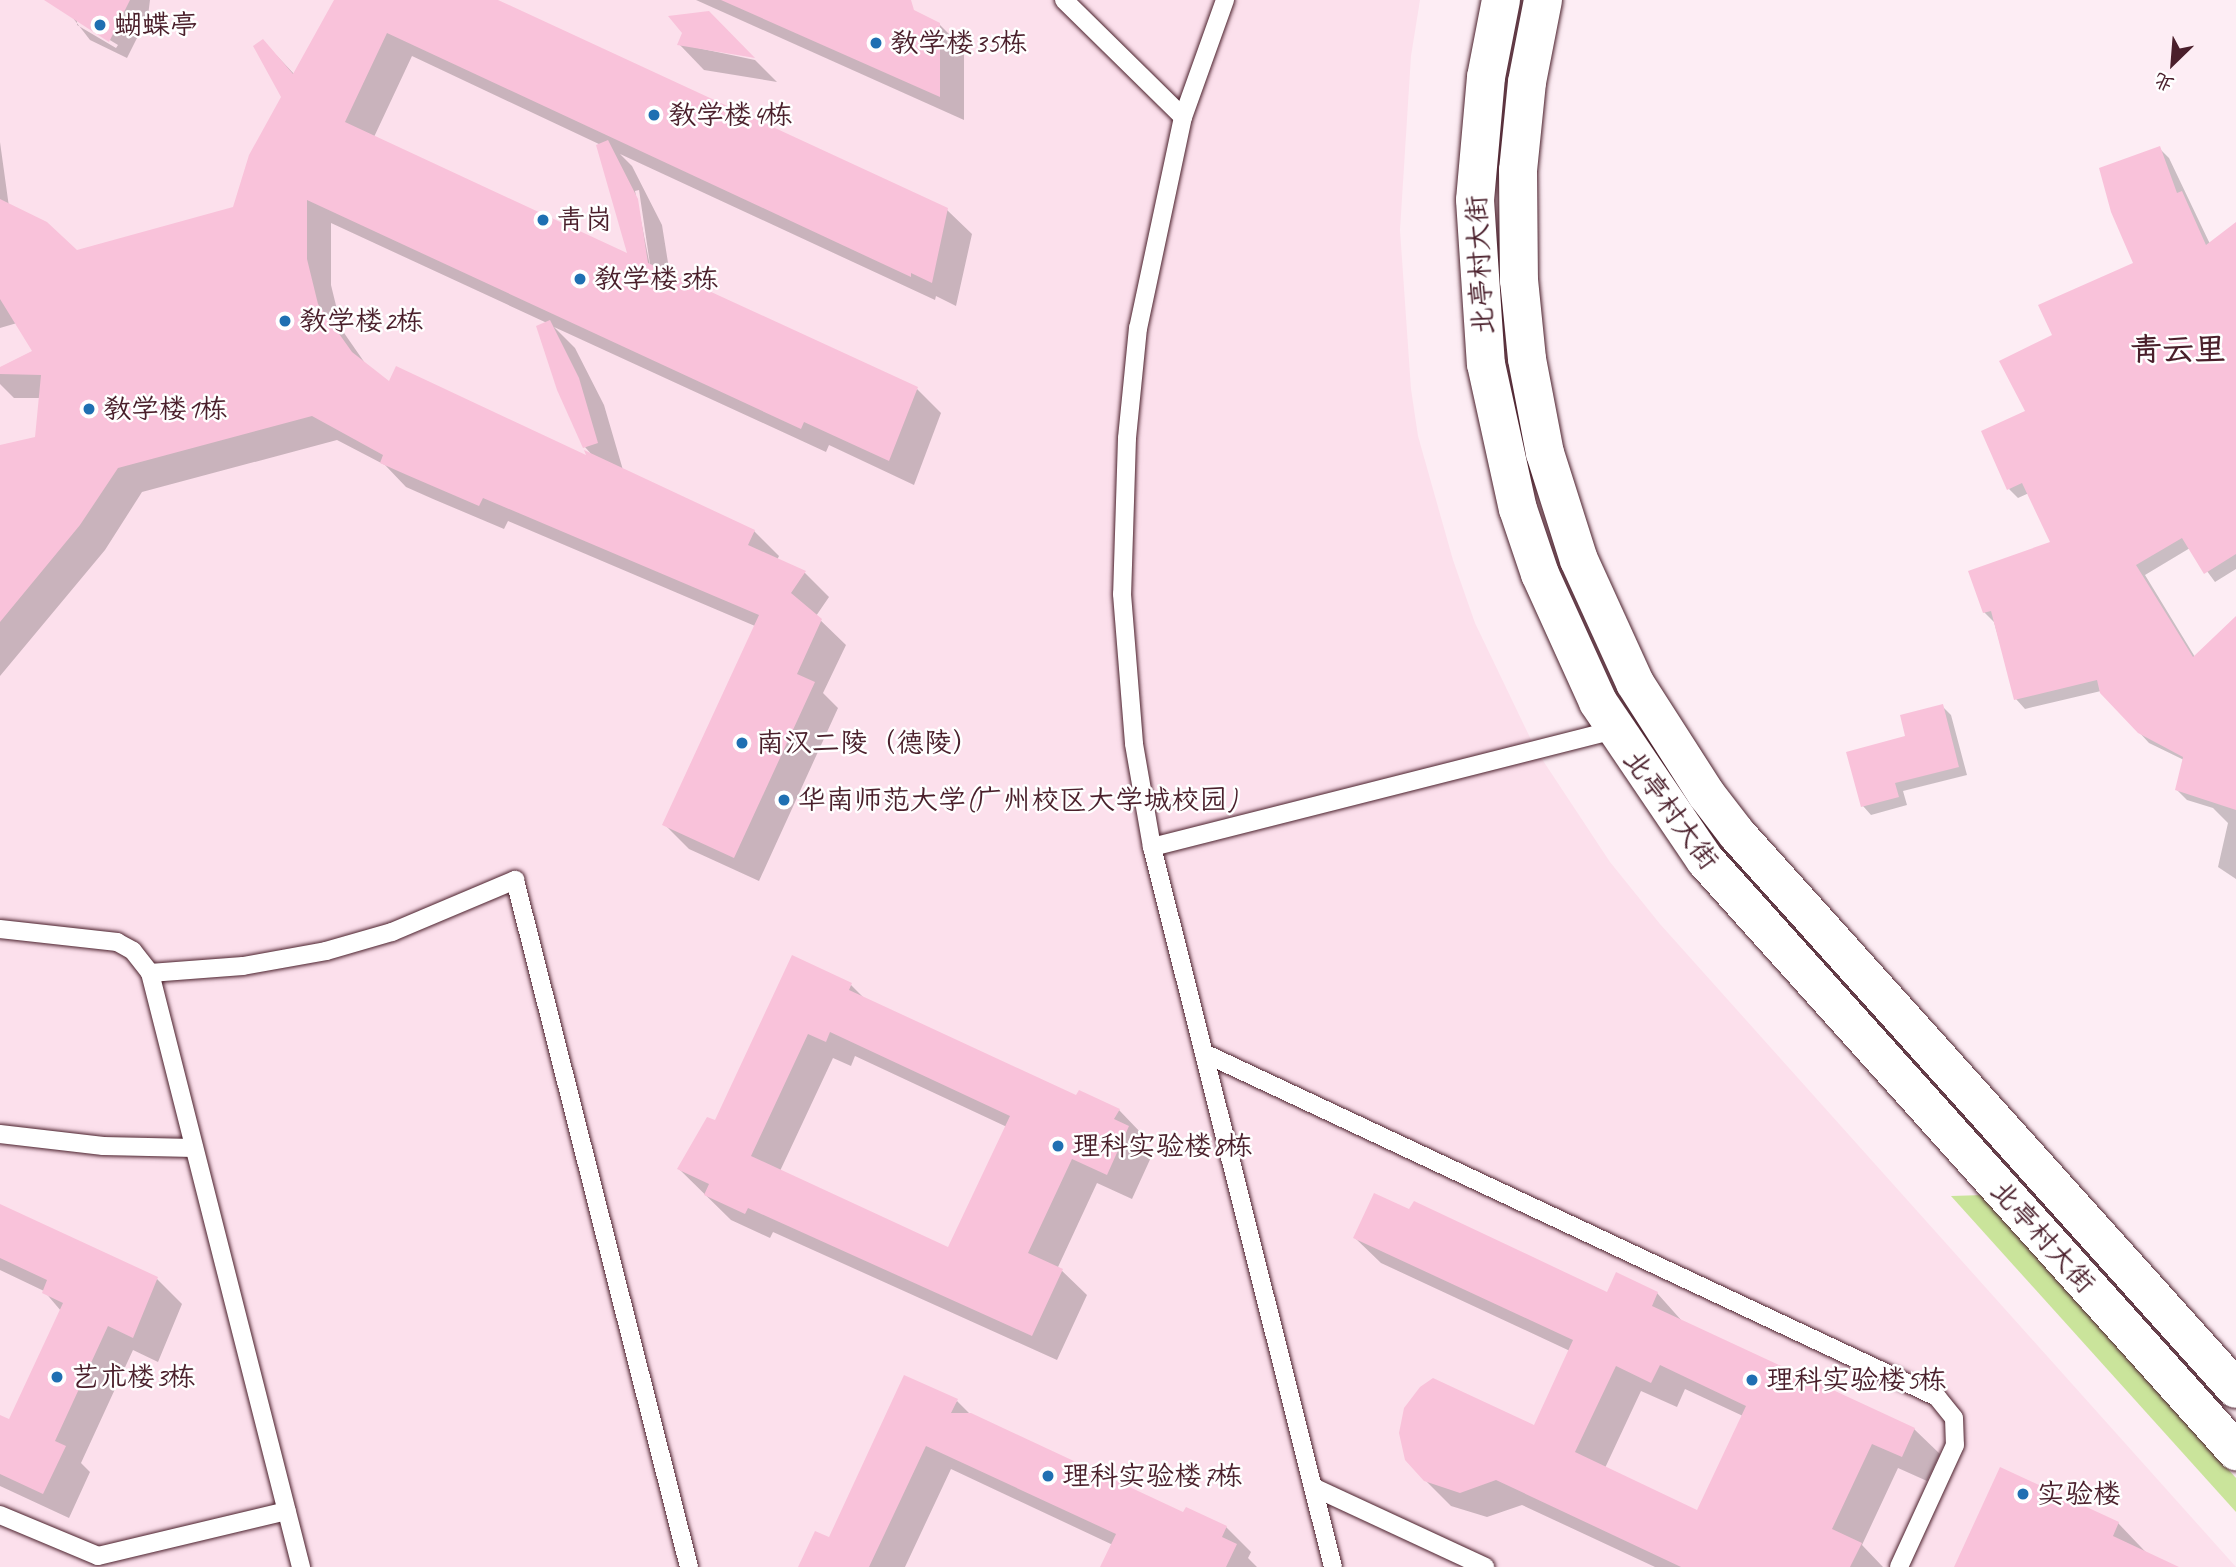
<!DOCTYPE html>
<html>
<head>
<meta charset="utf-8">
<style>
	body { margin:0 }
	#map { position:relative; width:2236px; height:1567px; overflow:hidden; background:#fdedf4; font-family:Caveat,"LXGW WenKai TC",sans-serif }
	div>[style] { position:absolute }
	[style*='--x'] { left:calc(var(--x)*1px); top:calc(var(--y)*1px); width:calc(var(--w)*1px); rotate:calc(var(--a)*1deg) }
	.built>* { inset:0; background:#fce0ec }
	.green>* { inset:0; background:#cae49b }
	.shadow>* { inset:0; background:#0003 }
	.building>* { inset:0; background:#f9c2da }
	.roads { filter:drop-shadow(0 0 2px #4a1f2b) drop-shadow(0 0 2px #4a1f2b) }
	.service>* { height:18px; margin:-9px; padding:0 9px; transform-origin:9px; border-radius:9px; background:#fff }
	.secondary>* { height:38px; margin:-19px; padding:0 19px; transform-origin:19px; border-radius:19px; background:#fff }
	.dots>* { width:19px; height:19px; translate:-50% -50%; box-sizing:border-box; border:4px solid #fff; border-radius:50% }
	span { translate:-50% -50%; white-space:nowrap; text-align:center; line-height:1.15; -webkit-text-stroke:5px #fff; paint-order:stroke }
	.poi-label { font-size:28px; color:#4a1f2b }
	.left { translate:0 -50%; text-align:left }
	.street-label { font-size:28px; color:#4a1f2b }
	.quarter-label { font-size:32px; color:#4a1f2b; font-weight:700 }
	.north { position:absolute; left:2138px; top:28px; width:70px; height:70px; -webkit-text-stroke:5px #fff; paint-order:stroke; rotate:205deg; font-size:19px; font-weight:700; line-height:28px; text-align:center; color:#4a1f2b }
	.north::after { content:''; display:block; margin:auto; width:24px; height:32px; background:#4a1f2b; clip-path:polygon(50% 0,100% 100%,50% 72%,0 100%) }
</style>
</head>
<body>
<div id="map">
	<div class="built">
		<div style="clip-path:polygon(0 0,1420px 0,1411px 56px,1400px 230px,1411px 389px,1418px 436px,1453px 560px,1475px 623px,1536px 750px,1610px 862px,1660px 924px,2236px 1567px,0 1567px)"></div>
	</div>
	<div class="green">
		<div style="clip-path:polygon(1983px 1195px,2236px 1478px,2236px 1512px,1951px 1196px)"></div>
	</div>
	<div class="shadow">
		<div style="clip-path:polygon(evenodd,59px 0,150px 0,148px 16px,127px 58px,90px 40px,59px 0,77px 20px,118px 45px,116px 48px,77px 25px,77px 20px)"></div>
		<div style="clip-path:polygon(evenodd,336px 0,494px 0,947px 210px,972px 234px,956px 306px,936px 296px,935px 300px,620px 154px,632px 166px,662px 225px,670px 275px,917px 389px,941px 413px,914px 485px,829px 445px,826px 452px,554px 327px,575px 348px,604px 405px,623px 470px,754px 531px,779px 556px,777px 560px,805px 573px,829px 597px,816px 616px,846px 645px,823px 693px,838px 708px,759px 881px,689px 849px,664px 824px,755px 626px,508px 521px,504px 529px,433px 499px,406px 487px,385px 465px,337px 440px,142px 492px,105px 550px,0 676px,0 446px,36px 438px,40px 398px,14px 398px,0 384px,0 369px,34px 352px,17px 323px,0 328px,0 142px,9px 207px,76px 251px,234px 208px,283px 97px,263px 41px,295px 75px,336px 0,412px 56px,601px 145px,630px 256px,374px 137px,412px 56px,336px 0,639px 190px,651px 271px,635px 191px,639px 190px,336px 0,331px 223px,547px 323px,558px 390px,585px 447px,593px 456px,590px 458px,390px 384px,367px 366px,342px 330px,331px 285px,331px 223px)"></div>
		<div style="clip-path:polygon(696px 0,888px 0,939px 24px,964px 49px,964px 120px)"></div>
		<div style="clip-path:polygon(679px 44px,755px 60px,777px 82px,704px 70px)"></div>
		<div style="clip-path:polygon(2159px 148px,2169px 158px,2210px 244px,2236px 225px,2236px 569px,2215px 582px,2190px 548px,2145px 575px,2195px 657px,2236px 623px,2236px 879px,2218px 867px,2228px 823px,2213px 808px,2187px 800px,2177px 790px,2184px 760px,2149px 743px,2101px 691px,2025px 709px,2016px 699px,1994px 622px,1984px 612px,2053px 543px,2029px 493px,2018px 498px,2009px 489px,2027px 411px,2054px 335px,2136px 263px)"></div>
		<div style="clip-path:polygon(1942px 706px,1951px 715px,1967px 775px,1903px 791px,1907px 805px,1871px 815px,1863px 806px)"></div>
		<div style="clip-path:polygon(evenodd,851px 985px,865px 999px,1077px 1098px,1119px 1110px,1143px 1135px,1141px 1140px,1153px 1153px,1132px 1199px,1097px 1183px,1058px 1267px,1087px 1295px,1057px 1360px,773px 1232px,770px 1238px,731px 1220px,679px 1169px,716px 1123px,851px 985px,855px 1056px,1007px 1127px,949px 1250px,780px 1171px,833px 1058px,851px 1066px,855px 1056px)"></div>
		<div style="clip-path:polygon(0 1207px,157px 1279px,182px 1304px,158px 1362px,133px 1350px,81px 1463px,90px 1472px,69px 1518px,0 1486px,0 1417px,10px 1421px,61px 1311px,44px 1291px,0 1270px)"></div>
		<div style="clip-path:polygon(evenodd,1355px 1238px,1608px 1294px,1657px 1293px,1682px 1321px,1914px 1429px,1940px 1454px,1927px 1481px,1898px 1468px,1862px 1545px,1883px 1567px,1655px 1567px,1522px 1505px,1487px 1517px,1451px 1506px,1425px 1480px,1534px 1427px,1570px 1351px,1381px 1263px,1355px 1238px,1685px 1389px,1743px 1416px,1698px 1512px,1605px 1468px,1641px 1391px,1677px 1407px,1685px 1389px)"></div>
		<div style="clip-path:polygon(957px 1401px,972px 1416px,1184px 1515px,1226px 1527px,1251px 1552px,1248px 1558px,1257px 1567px,1102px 1567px,1113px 1545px,951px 1469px,905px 1567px,799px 1567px,830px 1540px)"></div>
		<div style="clip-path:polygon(2118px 1523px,2160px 1567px,1956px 1567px)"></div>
	</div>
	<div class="building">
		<div style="clip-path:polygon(44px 0,130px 0,109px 42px)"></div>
		<div style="clip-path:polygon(334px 0,498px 0,948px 208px,932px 283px,911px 273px,911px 277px,387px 33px,345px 122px,627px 253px,596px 145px,608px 140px,638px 199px,648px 263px,918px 387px,889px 461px,804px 422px,801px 429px,307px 200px,307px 259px,318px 304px,352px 352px,389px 381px,396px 366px,586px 455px,584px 450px,755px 530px,748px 545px,806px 571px,791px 593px,822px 619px,797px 674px,815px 682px,734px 858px,662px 825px,759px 615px,483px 498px,479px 506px,407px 475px,380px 463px,383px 455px,312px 416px,118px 468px,80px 525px,0 622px,0 445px,35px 437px,41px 375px,0 374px,0 367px,32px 351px,0 299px,0 199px,47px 222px,77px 250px,233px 207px,249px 155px,281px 97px,253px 46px,263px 39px,293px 74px)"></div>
		<div style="clip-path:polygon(721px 0,911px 0,914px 10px,940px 23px,940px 97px)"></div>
		<div style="clip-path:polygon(709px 11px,755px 58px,677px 45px,682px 33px,668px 16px)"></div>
		<div style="clip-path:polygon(2160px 146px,2177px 193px,2182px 191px,2206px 245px,2236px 222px,2236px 554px,2204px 574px,2182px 538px,2136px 565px,2193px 657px,2236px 616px,2236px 810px,2175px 790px,2183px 757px,2138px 733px,2100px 693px,2097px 680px,2014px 700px,1991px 611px,1983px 613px,1968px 571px,2050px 542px,2022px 483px,2007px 490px,1981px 431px,2025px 411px,1999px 361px,2052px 335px,2038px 305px,2133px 263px,2111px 212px,2099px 168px)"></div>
		<div style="clip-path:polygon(550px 320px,579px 378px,598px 443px,583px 448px,557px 390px,536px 326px)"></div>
		<div style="clip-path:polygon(1943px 704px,1959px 767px,1895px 783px,1899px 797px,1861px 807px,1846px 752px,1905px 736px,1900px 715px)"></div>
		<div style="clip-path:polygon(evenodd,792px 955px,852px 983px,849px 990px,1076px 1095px,1079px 1090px,1120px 1109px,1114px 1119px,1129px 1126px,1107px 1175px,1072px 1159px,1028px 1253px,1063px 1269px,1032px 1336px,748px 1208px,745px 1214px,704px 1195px,709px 1184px,677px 1169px,707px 1117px,715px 1120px,792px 955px,830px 1032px,1010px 1116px,948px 1247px,751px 1156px,808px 1034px,826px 1042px,830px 1032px)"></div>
		<div style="clip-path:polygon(evenodd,1374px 1193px,1409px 1209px,1414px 1201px,1607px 1292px,1616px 1272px,1658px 1292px,1652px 1306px,1915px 1428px,1902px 1457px,1872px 1444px,1832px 1529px,1862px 1543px,1850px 1567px,1681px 1567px,1496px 1480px,1460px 1493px,1424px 1481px,1405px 1460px,1399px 1433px,1404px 1408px,1420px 1387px,1433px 1378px,1534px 1425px,1573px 1340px,1353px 1238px,1374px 1193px,1660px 1365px,1746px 1406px,1697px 1510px,1575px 1452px,1616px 1366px,1651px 1383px,1660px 1365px)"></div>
		<div style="clip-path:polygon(0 1204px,158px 1277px,133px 1338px,108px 1326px,55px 1441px,66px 1446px,43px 1494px,0 1474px,0 1415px,9px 1419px,63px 1303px,42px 1293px,47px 1280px,0 1258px)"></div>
		<div style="clip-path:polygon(904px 1375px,958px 1399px,951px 1413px,971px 1413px,1183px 1512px,1186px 1507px,1227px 1526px,1222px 1537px,1237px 1544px,1226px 1567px,1100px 1567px,1116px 1534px,926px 1446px,869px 1567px,798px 1567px,815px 1531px,829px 1537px)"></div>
		<div style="clip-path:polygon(2000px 1467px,2119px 1522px,2113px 1536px,2179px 1567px,1954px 1567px)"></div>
	</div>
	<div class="roads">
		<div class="service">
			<div style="--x:1064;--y:0;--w:167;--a:44.5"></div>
			<div style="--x:1225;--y:0;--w:124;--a:109.7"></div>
			<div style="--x:1183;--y:117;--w:216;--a:102"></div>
			<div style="--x:1138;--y:328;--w:111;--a:95.7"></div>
			<div style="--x:1127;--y:438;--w:156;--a:91.8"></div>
			<div style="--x:1122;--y:594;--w:150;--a:85.4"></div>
			<div style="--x:1134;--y:744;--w:105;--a:80.1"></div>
			<div style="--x:1152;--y:847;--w:742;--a:75.89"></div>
			<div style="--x:1152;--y:847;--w:478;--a:-14.2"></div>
			<div style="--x:0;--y:929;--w:118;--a:6.3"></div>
			<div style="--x:117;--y:942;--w:18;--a:29"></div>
			<div style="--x:133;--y:951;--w:28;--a:52"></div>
			<div style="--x:1204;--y:1053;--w:810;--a:25.14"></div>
			<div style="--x:1937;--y:1397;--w:27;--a:51"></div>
			<div style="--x:1954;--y:1418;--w:27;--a:88"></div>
			<div style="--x:1955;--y:1445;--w:134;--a:114.7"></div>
			<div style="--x:0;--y:1134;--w:104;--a:6.6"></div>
			<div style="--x:103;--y:1146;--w:91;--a:1.3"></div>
			<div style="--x:1313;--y:1487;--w:190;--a:24.9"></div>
			<div style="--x:0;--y:1515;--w:106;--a:22.7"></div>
			<div style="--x:98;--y:1556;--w:194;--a:-13.4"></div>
			<div style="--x:301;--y:1567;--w:613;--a:-104.26"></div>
			<div style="--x:150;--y:973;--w:93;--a:-4.3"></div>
			<div style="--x:243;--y:966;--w:84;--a:-10.2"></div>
			<div style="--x:326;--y:951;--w:69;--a:-16.1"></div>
			<div style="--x:392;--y:932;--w:134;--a:-22.9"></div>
			<div style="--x:515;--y:880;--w:709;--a:75.79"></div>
		</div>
		<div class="secondary">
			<div style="--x:1501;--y:0;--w:78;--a:101"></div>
			<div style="--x:1486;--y:77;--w:123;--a:95.1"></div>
			<div style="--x:1475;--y:200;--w:164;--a:86.2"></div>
			<div style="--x:1486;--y:364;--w:148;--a:77.6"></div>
			<div style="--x:1518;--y:509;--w:69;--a:71.3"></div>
			<div style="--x:1540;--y:574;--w:141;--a:65.6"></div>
			<div style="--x:1598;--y:702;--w:191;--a:55.9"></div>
			<div style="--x:1705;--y:860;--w:795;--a:48.06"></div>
			<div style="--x:1543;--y:0;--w:84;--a:101"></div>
			<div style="--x:1527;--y:82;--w:88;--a:95.8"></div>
			<div style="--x:1518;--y:170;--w:110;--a:89.5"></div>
			<div style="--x:1519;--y:280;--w:79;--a:84.2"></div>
			<div style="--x:1527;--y:359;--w:96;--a:79.2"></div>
			<div style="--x:1545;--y:453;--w:112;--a:72.4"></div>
			<div style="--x:1579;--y:560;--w:135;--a:65.5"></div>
			<div style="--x:1635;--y:683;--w:133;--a:57.3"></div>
			<div style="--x:1707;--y:795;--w:49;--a:52.4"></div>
			<div style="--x:1737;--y:834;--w:746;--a:48.04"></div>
		</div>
	</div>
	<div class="dots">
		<div style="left:100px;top:25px;background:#1f6fb2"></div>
		<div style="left:876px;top:43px;background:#1f6fb2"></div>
		<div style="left:654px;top:115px;background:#1f6fb2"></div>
		<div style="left:543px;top:220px;background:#1f6fb2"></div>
		<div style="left:580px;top:279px;background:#1f6fb2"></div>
		<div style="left:285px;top:321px;background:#1f6fb2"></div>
		<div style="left:89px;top:409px;background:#1f6fb2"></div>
		<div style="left:742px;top:743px;background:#1f6fb2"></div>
		<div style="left:784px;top:800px;background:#1f6fb2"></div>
		<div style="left:1058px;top:1146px;background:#1f6fb2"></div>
		<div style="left:57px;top:1377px;background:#1f6fb2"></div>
		<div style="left:1752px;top:1380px;background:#1f6fb2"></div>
		<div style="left:1048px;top:1476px;background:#1f6fb2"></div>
		<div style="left:2023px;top:1494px;background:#1f6fb2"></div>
	</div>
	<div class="poi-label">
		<span class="left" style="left:114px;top:25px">蝴蝶亭</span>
		<span class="left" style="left:890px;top:43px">教学楼35栋</span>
		<span class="left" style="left:668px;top:115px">教学楼4栋</span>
		<span class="left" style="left:557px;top:220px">青岗</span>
		<span class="left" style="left:594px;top:279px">教学楼3栋</span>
		<span class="left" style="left:299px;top:321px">教学楼2栋</span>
		<span class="left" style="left:103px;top:409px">教学楼1栋</span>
		<span class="left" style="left:756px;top:743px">南汉二陵（德陵）</span>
		<span class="left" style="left:798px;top:800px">华南师范大学(广州校区大学城校园)</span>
		<span class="left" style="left:1072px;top:1146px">理科实验楼8栋</span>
		<span class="left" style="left:71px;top:1377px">艺术楼3栋</span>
		<span class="left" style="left:1766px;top:1380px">理科实验楼5栋</span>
		<span class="left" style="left:1062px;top:1476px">理科实验楼7栋</span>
		<span class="left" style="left:2037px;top:1494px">实验楼</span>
	</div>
	<div class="street-label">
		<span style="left:1480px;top:265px;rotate:-93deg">北亭村大街</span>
		<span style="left:1671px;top:810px;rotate:54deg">北亭村大街</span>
		<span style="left:2043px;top:1237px;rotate:48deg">北亭村大街</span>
	</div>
	<div class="quarter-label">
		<span style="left:2178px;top:350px">青云里</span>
	</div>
	<div class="north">北</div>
</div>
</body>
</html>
